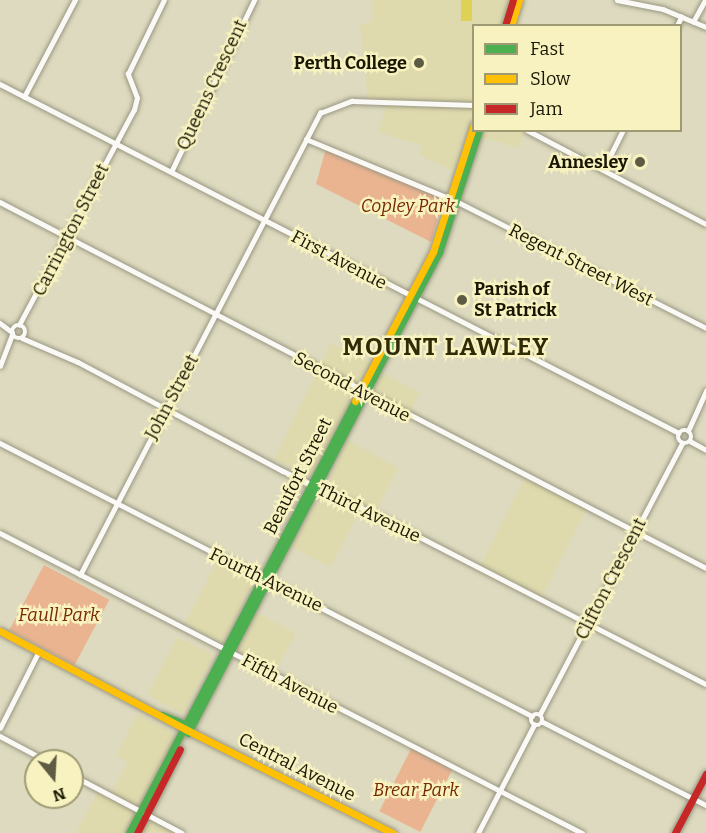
<!DOCTYPE html>
<html>
<head>
<meta charset="utf-8">
<style>
	body { margin:0 }
	#map { position:relative; width:706px; height:833px; overflow:hidden; background:#dddabf; font-family:Bitter,serif }
	div>[style] { position:absolute }
	[style*='--x'] { left:calc(var(--x)*1px); top:calc(var(--y)*1px); width:calc(var(--w)*1px); rotate:calc(var(--a)*1deg) }
	.built>* { inset:0; background:#dfdaad; transform-origin:0 0 }
	.green>* { inset:0; background:#ebb491; transform-origin:0 0 }
	.water>* { inset:0; background:#ded256; transform-origin:0 0 }
	.roads { filter:drop-shadow(0 0 2px #9a9782) drop-shadow(0 0 2px #9a9782) }
	.street>* { height:4.5px; margin:-2.25px; padding:0 2.25px; transform-origin:2.25px; border-radius:2.25px; background:#faf9f5 }
	.street>.ring { margin:-2.25px; padding:0; box-sizing:content-box; background:none; border:4.5px solid #faf9f5; border-radius:50% }
	.fast>* { height:7px; margin:-3.5px; padding:0 3.5px; transform-origin:3.5px; border-radius:3.5px; background:#4caf50 }
	.slow>* { height:7px; margin:-3.5px; padding:0 3.5px; transform-origin:3.5px; border-radius:3.5px; background:#ffc107 }
	.jam>* { height:7px; margin:-3.5px; padding:0 3.5px; transform-origin:3.5px; border-radius:3.5px; background:#c62828 }
	.dots>* { width:16px; height:16px; translate:-50% -50%; box-sizing:border-box; border:3px solid #f7f2bf; border-radius:50% }
	span { translate:-50% -50%; white-space:nowrap; text-align:center; line-height:1.15; -webkit-text-stroke:5px #f7f2bf; paint-order:stroke }
	.poi-label { font-size:18px; color:#191704; font-weight:700 }
	.right { translate:-100% -50%; text-align:right }
	.left { translate:0 -50%; text-align:left }
	.street-label { font-size:18px; color:#191704 }
	.park-label { font-size:18px; color:#772900; font-style:italic }
	.district-label { font-size:24px; color:#2f2b07; font-weight:700; letter-spacing:1.5px }
	.legend { position:absolute; left:472px; top:24px; width:210px; height:108px; box-sizing:border-box; background:#f7f2bf; border:2px solid #9e9a74; margin:0; padding:8px 10px; list-style:none; font-size:18px; color:#191704 }
	.legend li { display:flex; align-items:center; gap:12px; height:30px }
	.legend b { width:30px; border:2px solid #9e9a74 }
	.north { position:absolute; left:24px; top:749px; width:60px; height:60px; box-sizing:border-box; background:#f7f2bf; border:2px solid #9e9a74; border-radius:50%; rotate:162deg; font-size:16px; font-weight:700; line-height:24px; text-align:center; color:#191704 }
	.north::after { content:''; display:block; margin:auto; width:21px; height:27px; background:#5e5b45; clip-path:polygon(50% 0,100% 100%,50% 72%,0 100%) }
</style>
</head>
<body>
<div id="map">
	<div class="built">
		<div style="clip-path:polygon(372px 0,511px 0,516px 21px,533px 25px,474px 26px,474px 130px,525px 131px,518px 148px,464px 132px,453px 171px,420px 155px,423px 146px,378px 132px,388px 101px,368px 101px,360px 24px,371px 22px)"></div>
		<div style="left:331px;top:343px;width:43px;height:129px;rotate:26deg"></div>
		<div style="left:381px;top:372px;width:44px;height:28px;rotate:28deg"></div>
		<div style="clip-path:polygon(346px 439px,398px 468px,375px 514px,362px 508px,330px 567px,292px 547px,321px 495px,358px 507px,327px 488px)"></div>
		<div style="left:526px;top:476px;width:69px;height:102px;rotate:27deg"></div>
		<div style="left:216px;top:563px;width:42px;height:68px;rotate:27deg"></div>
		<div style="left:256px;top:612px;width:45px;height:47px;rotate:28deg"></div>
		<div style="clip-path:polygon(177px 638px,210px 652px,212px 659px,183px 714px,147px 695px)"></div>
		<div style="clip-path:polygon(137px 714px,172px 732px,174px 738px,164px 758px,125px 833px,76px 833px,99px 789px,111px 795px,121px 775px,128px 762px,116px 756px)"></div>
		<div style="clip-path:polygon(150px 815px,176px 830px,175px 833px,142px 832px)"></div>
	</div>
	<div class="green">
		<div style="clip-path:polygon(327px 145px,444px 198px,431px 242px,316px 184px)"></div>
		<div style="left:44px;top:565px;width:74px;height:74px;rotate:28deg"></div>
		<div style="left:412px;top:747px;width:46px;height:72px;rotate:27deg"></div>
	</div>
	<div class="water">
		<div style="left:461px;top:0;width:11px;height:21px"></div>
	</div>
	<div class="roads">
		<div class="street">
			<div style="--x:617;--y:0;--w:47;--a:11.1"></div>
			<div style="--x:663;--y:9;--w:47;--a:22.7"></div>
			<div style="--x:693;--y:22;--w:25;--a:-61"></div>
			<div style="--x:677;--y:26;--w:10;--a:-66"></div>
			<div style="--x:0;--y:84;--w:763;--a:27.2"></div>
			<div style="--x:24;--y:97;--w:110;--a:-62.3"></div>
			<div style="--x:527;--y:130;--w:202;--a:27.7"></div>
			<div style="--x:306;--y:139;--w:162;--a:22.5"></div>
			<div style="--x:456;--y:201;--w:280;--a:26.9"></div>
			<div style="--x:172;--y:170;--w:189;--a:-64.2"></div>
			<div style="--x:603;--y:170;--w:45;--a:-63.4"></div>
			<div style="--x:0;--y:202;--w:795;--a:27.4"></div>
			<div style="--x:0;--y:323;--w:15;--a:37"></div>
			<div style="--x:19;--y:325;--w:244;--a:-61.9"></div>
			<div style="--x:134;--y:110;--w:12;--a:-76"></div>
			<div style="--x:137;--y:98;--w:26;--a:-111"></div>
			<div style="--x:128;--y:74;--w:82;--a:-64.1"></div>
			<div class="ring" style="left:12px;top:325px;width:9.5px;height:9.5px"></div>
			<div style="--x:22;--y:338;--w:61;--a:23.2"></div>
			<div style="--x:78;--y:362;--w:232;--a:28"></div>
			<div style="--x:283;--y:471;--w:102;--a:25.1"></div>
			<div style="--x:375;--y:514;--w:372;--a:27.2"></div>
			<div style="--x:0;--y:366;--w:34;--a:-69"></div>
			<div class="ring" style="left:678px;top:430px;width:9.5px;height:9.5px"></div>
			<div style="--x:688;--y:431;--w:44;--a:-65.8"></div>
			<div style="--x:690;--y:441;--w:18;--a:29"></div>
			<div style="--x:0;--y:443;--w:598;--a:27.16"></div>
			<div style="--x:0;--y:533;--w:655;--a:27.27"></div>
			<div style="--x:80;--y:575;--w:521;--a:-62.55"></div>
			<div style="--x:320;--y:113;--w:34;--a:-21"></div>
			<div style="--x:352;--y:101;--w:122;--a:1.9"></div>
			<div class="ring" style="left:531px;top:714px;width:7.5px;height:7.5px"></div>
			<div style="--x:540;--y:714;--w:306;--a:-62.3"></div>
			<div style="--x:543;--y:722;--w:183;--a:27"></div>
			<div style="--x:0;--y:728;--w:86;--a:-63.1"></div>
			<div style="--x:0;--y:736;--w:53;--a:28"></div>
			<div style="--x:72;--y:775;--w:124;--a:27.8"></div>
			<div style="--x:478;--y:833;--w:122;--a:-62.6"></div>
		</div>
		<div class="fast">
			<div style="--x:162;--y:715;--w:27;--a:22"></div>
			<div style="--x:188;--y:733;--w:543;--a:-62.44"></div>
			<div style="--x:439;--y:252;--w:128;--a:-71.8"></div>
			<div style="--x:129;--y:833;--w:488;--a:-62.4"></div>
		</div>
		<div class="slow">
			<div style="--x:511;--y:26;--w:27;--a:-73"></div>
			<div style="--x:355;--y:401;--w:168;--a:-62.4"></div>
			<div style="--x:433;--y:252;--w:134;--a:-72.2"></div>
			<div style="--x:0;--y:631;--w:209;--a:27.9"></div>
			<div style="--x:185;--y:729;--w:233;--a:26.6"></div>
		</div>
		<div class="jam">
			<div style="--x:505;--y:26;--w:27;--a:-73"></div>
			<div style="--x:137;--y:833;--w:94;--a:-62.9"></div>
			<div style="--x:675;--y:833;--w:67;--a:-62.3"></div>
		</div>
	</div>
	<div class="dots">
		<div style="left:419px;top:63px;background:#5e5b45"></div>
		<div style="left:640px;top:162px;background:#5e5b45"></div>
		<div style="left:462px;top:300px;background:#5e5b45"></div>
	</div>
	<div class="poi-label">
		<span class="right" style="left:407px;top:63px">Perth College</span>
		<span class="right" style="left:628px;top:162px">Annesley</span>
		<span class="left" style="left:474px;top:300px">Parish of<br>St Patrick</span>
	</div>
	<div class="street-label">
		<span style="left:212px;top:85px;rotate:-65deg">Queens Crescent</span>
		<span style="left:71px;top:230px;rotate:-63deg">Carrington Street</span>
		<span style="left:339px;top:260px;rotate:28deg">First Avenue</span>
		<span style="left:581px;top:265px;rotate:27deg">Regent Street West</span>
		<span style="left:352px;top:387px;rotate:28deg">Second Avenue</span>
		<span style="left:172px;top:397px;rotate:-62deg">John Street</span>
		<span style="left:298px;top:476px;rotate:-63deg">Beaufort Street</span>
		<span style="left:369px;top:513px;rotate:26deg">Third Avenue</span>
		<span style="left:611px;top:579px;rotate:-63deg">Clifton Crescent</span>
		<span style="left:266px;top:580px;rotate:26deg">Fourth Avenue</span>
		<span style="left:290px;top:684px;rotate:28deg">Fifth Avenue</span>
		<span style="left:297px;top:767px;rotate:27deg">Central Avenue</span>
	</div>
	<div class="park-label">
		<span style="left:408px;top:206px">Copley Park</span>
		<span style="left:59px;top:615px">Faull Park</span>
		<span style="left:416px;top:790px">Brear Park</span>
	</div>
	<div class="district-label">
		<span style="left:446px;top:348px">MOUNT LAWLEY</span>
	</div>
	<ul class="legend">
	<li><b style="height:8px;background:#4caf50"></b>Fast</li>
	<li><b style="height:8px;background:#ffc107"></b>Slow</li>
	<li><b style="height:8px;background:#c62828"></b>Jam</li>
	</ul>
	<div class="north">N</div>
</div>
</body>
</html>
